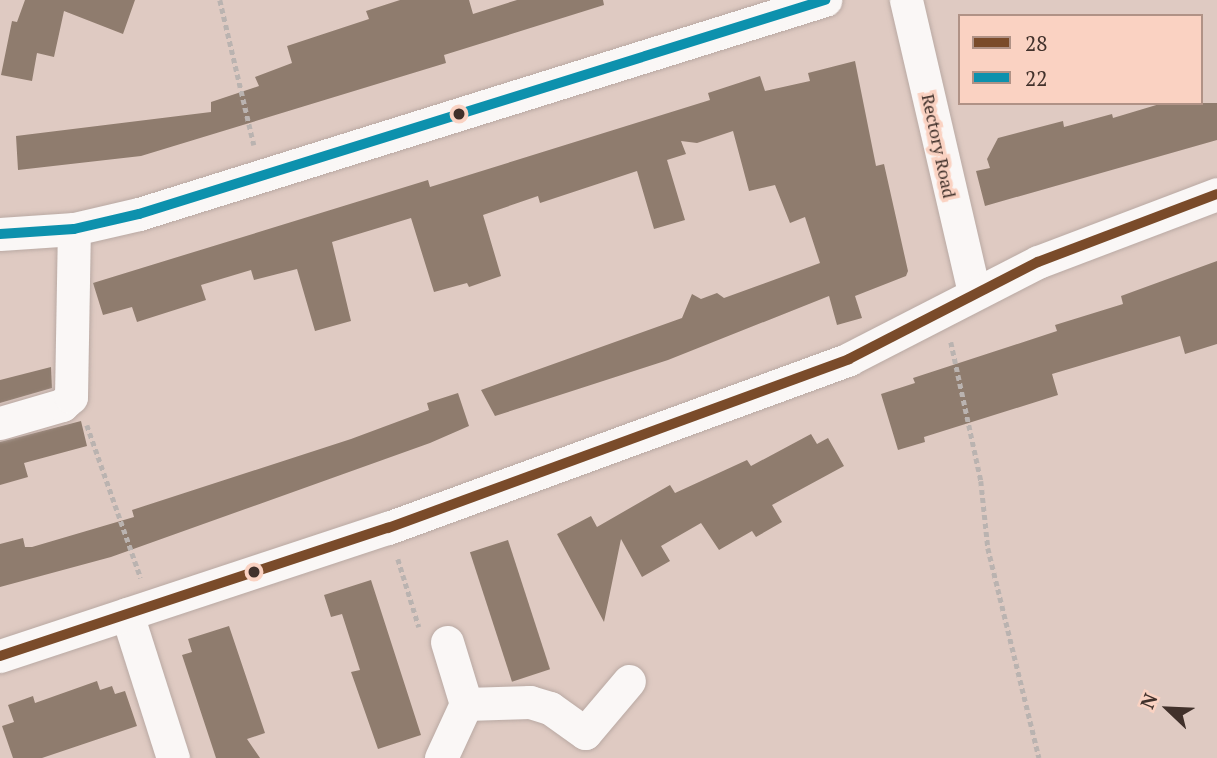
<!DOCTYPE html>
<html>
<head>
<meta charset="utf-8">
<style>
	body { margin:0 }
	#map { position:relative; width:1217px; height:758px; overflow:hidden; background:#dfcac2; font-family:"PT Serif",serif }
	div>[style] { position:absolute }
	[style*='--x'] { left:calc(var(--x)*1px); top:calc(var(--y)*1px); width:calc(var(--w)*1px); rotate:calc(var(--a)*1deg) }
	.building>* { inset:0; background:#8f7c6e; transform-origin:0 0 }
	.path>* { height:4.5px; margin-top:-2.25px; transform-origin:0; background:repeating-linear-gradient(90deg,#bab3b0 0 5px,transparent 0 8.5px) }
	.roads { filter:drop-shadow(0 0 2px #b9a9a3) drop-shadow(0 0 2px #b9a9a3) }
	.minor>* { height:33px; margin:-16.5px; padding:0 16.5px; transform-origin:16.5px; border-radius:16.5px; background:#faf7f6 }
	.bus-1>* { height:10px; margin:-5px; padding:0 5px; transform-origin:5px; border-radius:5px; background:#7a4b2a }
	.bus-2>* { height:10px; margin:-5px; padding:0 5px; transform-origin:5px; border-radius:5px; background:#0d91ad }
	.dots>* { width:19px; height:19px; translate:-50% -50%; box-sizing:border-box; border:4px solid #fad2c2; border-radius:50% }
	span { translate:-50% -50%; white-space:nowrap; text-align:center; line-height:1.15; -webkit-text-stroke:7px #fad2c2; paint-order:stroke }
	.street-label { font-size:18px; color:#41312b }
	.legend { position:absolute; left:958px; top:14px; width:245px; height:91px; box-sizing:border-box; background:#fad2c2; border:2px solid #b09286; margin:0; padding:9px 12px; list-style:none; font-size:21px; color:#41312b }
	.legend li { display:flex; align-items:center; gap:14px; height:35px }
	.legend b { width:35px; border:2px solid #b09286 }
	.north { position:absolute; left:1133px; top:674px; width:70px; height:70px; -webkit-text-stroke:5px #fad2c2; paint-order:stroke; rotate:293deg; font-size:19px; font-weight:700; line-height:28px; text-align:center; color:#41312b }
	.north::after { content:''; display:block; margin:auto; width:24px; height:32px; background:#41312b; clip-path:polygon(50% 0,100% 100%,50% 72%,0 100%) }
</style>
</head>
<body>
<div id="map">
	<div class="building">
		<div style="clip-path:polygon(25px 0,135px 0,123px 34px,64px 11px,54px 57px,37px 53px,32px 81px,1px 75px,12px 21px,17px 22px)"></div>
		<div style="clip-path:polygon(400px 0,469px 0,473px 14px,517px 0,603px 0,604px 5px,444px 55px,446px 63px,141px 156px,18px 170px,16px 136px,211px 112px,211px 102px,259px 86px,255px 77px,292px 63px,287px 46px,369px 19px,366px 11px)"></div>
		<div style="clip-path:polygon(855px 61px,876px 166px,884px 164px,908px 271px,906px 276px,855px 296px,862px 318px,837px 325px,829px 296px,668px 360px,495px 416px,481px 390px,682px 318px,692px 294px,701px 299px,717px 293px,724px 298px,820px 263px,805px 217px,790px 223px,775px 185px,749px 191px,733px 131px,697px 143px,681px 141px,686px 154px,667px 160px,685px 220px,654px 229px,637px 171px,540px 203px,538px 196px,483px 215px,501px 276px,469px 287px,467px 283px,434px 292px,411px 218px,332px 242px,351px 321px,315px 331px,297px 269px,254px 280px,251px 270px,201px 285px,206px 300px,137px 322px,132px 307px,103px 315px,93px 283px,428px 180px,430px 187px,710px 100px,708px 93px,760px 76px,765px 91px,810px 81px,808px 73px)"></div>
		<div style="clip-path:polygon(1163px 103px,1217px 103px,1217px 140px,985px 206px,976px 171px,990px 168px,987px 159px,998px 138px,1063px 121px,1064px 127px,1112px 114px,1113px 118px)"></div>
		<div style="clip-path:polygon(1217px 261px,1217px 344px,1185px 354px,1180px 336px,1052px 374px,1058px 395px,924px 437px,925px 442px,898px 450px,881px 394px,915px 383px,913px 378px,1057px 331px,1055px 325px,1123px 304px,1121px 296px)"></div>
		<div style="clip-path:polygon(51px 367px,52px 388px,0 403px,0 380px)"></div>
		<div style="clip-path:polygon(458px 393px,469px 426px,430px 443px,111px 557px,0 587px,0 544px,23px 538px,25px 547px,32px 547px,134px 517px,132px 510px,351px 439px,429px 410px,427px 403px)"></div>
		<div style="clip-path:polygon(81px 421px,87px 446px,24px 463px,28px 477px,0 485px,0 442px)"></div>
		<div style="clip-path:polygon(811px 434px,817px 444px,828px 438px,844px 466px,772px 505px,782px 522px,756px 537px,752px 531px,719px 550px,701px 523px,661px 546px,670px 561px,642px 577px,621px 539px,604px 622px,557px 534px,591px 516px,597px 527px,670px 485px,675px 493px,747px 460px,751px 466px)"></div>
		<div style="left:508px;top:540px;width:136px;height:40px;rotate:72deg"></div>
		<div style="clip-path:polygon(371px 580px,421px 735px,378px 749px,351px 672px,360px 670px,342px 614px,331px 617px,324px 595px)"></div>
		<div style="clip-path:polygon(229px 626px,265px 733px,247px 739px,260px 758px,216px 758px,182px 655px,192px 652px,188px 639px)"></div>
		<div style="clip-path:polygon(97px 681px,100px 690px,112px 686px,115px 694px,125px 691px,137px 726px,42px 758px,13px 758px,2px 726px,14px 722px,8px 705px,33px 696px,35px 703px)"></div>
	</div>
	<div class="path">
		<div style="--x:220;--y:0;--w:149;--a:76.8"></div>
		<div style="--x:951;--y:342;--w:142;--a:77.8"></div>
		<div style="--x:981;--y:481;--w:67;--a:84"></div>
		<div style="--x:988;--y:548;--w:216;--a:76.3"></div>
		<div style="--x:87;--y:425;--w:162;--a:70.6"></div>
		<div style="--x:398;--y:559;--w:71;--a:72.8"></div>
	</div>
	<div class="roads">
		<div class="minor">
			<div style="--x:906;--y:0;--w:300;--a:76.9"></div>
			<div style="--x:0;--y:234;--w:74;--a:-3.9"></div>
			<div style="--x:74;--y:229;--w:67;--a:-13"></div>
			<div style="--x:139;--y:214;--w:719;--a:-17.33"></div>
			<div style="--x:0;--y:423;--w:65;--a:-16.2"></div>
			<div style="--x:62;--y:405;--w:12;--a:-42"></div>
			<div style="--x:71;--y:397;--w:168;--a:-89"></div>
			<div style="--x:127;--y:614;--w:151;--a:72.3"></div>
			<div style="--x:447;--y:642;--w:65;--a:73"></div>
			<div style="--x:0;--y:656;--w:409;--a:-18.3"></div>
			<div style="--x:388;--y:528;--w:491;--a:-20.1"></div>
			<div style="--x:849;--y:359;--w:212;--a:-27.2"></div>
			<div style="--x:1038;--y:262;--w:191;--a:-20.8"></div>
			<div style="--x:441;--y:758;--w:60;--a:-65.2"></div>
			<div style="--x:466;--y:704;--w:64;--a:-1.8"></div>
			<div style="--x:530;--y:702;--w:21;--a:17"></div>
			<div style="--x:550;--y:708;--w:43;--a:35.5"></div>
			<div style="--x:585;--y:733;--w:68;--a:-49.8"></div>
		</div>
	</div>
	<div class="bus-1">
		<div style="--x:0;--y:656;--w:409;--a:-18.3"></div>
		<div style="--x:388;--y:528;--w:491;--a:-20.1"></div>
		<div style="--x:849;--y:359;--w:212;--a:-27.2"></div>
		<div style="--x:1038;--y:262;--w:191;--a:-20.8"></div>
	</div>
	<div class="bus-2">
		<div style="--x:0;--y:234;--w:74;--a:-3.9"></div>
		<div style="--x:74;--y:229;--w:67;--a:-13"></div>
		<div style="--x:139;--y:214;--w:719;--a:-17.33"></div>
	</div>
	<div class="dots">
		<div style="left:459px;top:114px;background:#41312b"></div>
		<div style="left:254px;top:572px;background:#41312b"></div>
	</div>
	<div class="street-label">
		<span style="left:939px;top:146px;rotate:78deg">Rectory Road</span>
	</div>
	<ul class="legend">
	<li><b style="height:9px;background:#7a4b2a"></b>28</li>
	<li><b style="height:9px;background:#0d91ad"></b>22</li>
	</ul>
	<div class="north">N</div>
</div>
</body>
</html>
